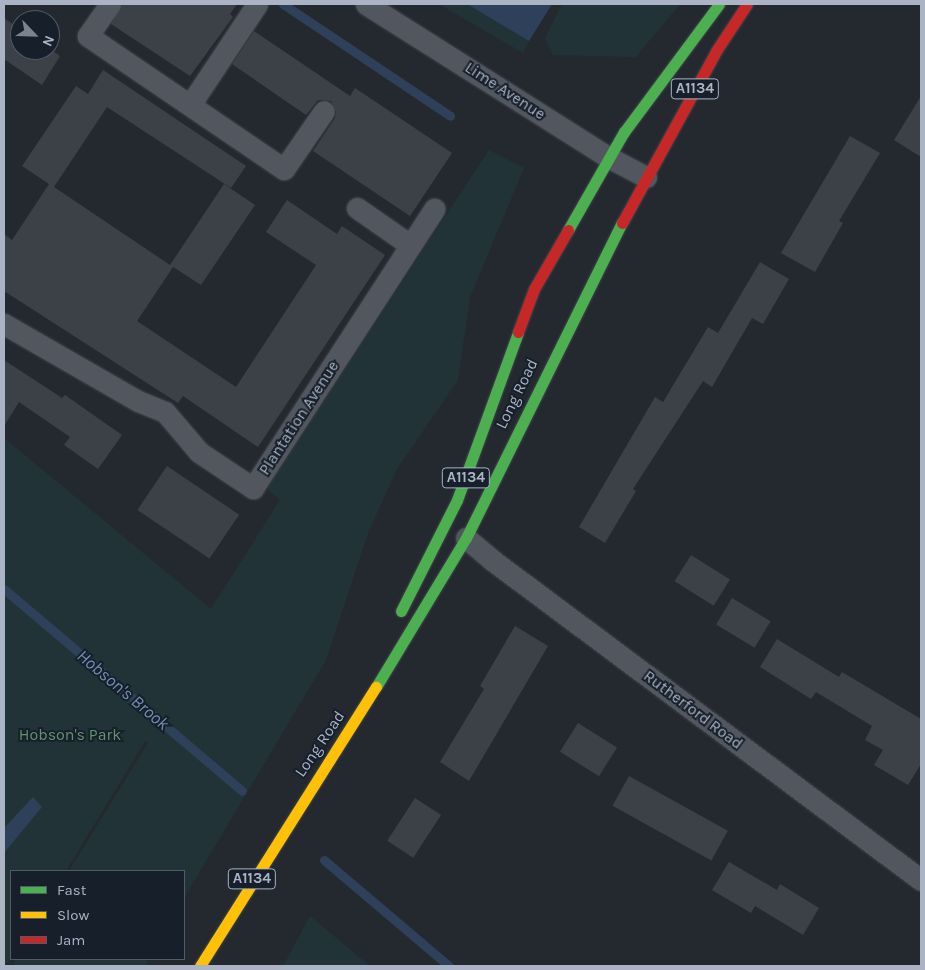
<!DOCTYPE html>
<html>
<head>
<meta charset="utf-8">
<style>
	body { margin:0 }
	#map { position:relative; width:925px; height:970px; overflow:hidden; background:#242930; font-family:Karla,sans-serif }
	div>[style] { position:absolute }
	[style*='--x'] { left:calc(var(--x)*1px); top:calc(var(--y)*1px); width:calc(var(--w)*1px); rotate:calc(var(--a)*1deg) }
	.green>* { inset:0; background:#213336; transform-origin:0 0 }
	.water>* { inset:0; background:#2f415a }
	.stream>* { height:9px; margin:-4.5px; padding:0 4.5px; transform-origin:4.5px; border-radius:4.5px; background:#2f415a }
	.building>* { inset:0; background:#3c4148; transform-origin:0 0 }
	.roads { filter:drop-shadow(0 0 1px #41454b) drop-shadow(0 0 1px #41454b) }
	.street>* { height:21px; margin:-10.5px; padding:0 10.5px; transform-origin:10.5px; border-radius:10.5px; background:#52575f }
	.fast>* { height:11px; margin:-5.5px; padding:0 5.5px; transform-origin:5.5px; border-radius:5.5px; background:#4caf50 }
	.slow>* { height:11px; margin:-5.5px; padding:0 5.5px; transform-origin:5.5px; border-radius:5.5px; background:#ffc107 }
	.jam>* { height:11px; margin:-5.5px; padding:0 5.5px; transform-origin:5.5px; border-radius:5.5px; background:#c62828 }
	span { translate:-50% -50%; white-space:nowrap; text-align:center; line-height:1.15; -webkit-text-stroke:4px #171f2b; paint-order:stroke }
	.shield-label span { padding:1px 4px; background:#171f2b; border:1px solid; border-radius:4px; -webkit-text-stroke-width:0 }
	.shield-label { font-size:15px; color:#aab4c4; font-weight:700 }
	.street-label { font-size:16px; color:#aab4c4 }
	.park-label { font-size:16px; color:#62956d }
	.water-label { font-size:18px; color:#718cae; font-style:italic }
	.frame { position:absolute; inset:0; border:5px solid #aab4c4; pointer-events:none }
	.legend { position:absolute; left:10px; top:870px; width:175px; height:90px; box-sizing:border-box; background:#171f2b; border:1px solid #525b68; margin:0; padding:6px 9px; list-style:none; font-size:15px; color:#aab4c4 }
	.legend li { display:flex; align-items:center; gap:10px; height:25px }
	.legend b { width:25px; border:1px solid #525b68 }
	.north { position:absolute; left:10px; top:10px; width:50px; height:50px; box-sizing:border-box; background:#171f2b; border:1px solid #525b68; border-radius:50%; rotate:114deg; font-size:14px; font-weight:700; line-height:20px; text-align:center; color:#aab4c4 }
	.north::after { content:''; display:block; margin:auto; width:18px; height:22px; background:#7b8390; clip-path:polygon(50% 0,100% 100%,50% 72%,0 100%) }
</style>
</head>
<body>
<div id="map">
	<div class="green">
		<div style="clip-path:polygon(439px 4px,467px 4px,529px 41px,523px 53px)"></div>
		<div style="clip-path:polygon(562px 4px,680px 4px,636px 57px,553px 55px,545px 38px)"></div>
		<div style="clip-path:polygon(489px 150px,524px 168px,470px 297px,458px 380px,397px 469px,368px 533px,326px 660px,184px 898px,184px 871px,69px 871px,148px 743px,145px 741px,66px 871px,11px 871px,12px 959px,4px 966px,4px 438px,211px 609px,280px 500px,267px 489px)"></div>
		<div style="clip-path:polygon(310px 916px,370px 966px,283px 966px)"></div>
		<div style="left:15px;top:959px;width:132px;height:9px"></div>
	</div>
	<div class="water">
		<div style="clip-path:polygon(467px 4px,552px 4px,529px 41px)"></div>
		<div style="clip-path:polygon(33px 797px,42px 807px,4px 853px,4px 828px)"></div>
	</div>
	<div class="stream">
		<div style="--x:283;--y:4;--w:201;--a:33.8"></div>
		<div style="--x:4;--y:589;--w:312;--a:40.3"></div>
		<div style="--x:324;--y:860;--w:164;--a:40.3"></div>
	</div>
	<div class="building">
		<div style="clip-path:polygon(122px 4px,237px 4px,230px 14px,233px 17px,190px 76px,111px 24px)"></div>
		<div style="clip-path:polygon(4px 18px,20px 29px,20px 50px,50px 49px,60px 56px,42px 85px,4px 59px)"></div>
		<div style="clip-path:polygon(254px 31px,350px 96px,355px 88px,452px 153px,410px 216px,313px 151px,335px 118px,336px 112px,331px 101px,318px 100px,306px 115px,232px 64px)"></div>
		<div style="clip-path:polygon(103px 70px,246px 166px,231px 188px,107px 107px,54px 187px,170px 265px,224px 184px,255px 205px,201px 285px,173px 267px,137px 321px,236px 387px,316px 265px,266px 232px,287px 200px,337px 234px,342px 226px,385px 255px,258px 447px,183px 396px,178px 403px,4px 291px,4px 234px,12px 240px,49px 184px,22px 166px,76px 86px,88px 94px)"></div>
		<div style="clip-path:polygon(921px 96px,921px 157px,894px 140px)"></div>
		<div style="clip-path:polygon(850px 136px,880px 153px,839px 221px,843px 223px,815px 272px,781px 253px)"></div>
		<div style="clip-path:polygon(760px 262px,789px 279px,763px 324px,752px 318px,712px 387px,703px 381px,633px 489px,636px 491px,605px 543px,579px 527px,655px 397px,663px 402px,708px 327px,718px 333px)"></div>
		<div style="clip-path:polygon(4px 360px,62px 398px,65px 395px,122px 435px,98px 469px,64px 445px,70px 437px,19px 402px,4px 426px)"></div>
		<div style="left:167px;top:466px;width:87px;height:53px;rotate:34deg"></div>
		<div style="left:691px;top:555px;width:46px;height:31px;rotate:32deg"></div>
		<div style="left:732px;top:598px;width:45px;height:31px;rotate:31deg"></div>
		<div style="clip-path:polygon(515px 626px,548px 646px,469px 781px,440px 762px,484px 689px,480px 686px)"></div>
		<div style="clip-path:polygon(777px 639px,839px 677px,842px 672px,921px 719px,921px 764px,908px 785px,874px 765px,883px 750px,865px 740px,872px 726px,816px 692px,811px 699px,760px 667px)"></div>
		<div style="left:578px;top:723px;width:46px;height:34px;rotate:32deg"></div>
		<div style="left:629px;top:776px;width:113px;height:34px;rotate:29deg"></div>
		<div style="left:415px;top:798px;width:31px;height:51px;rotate:33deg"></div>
		<div style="clip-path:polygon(729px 862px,777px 890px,780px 884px,819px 908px,803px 935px,755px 906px,751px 913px,712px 890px)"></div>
	</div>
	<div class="roads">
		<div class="street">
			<div style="--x:110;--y:4;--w:39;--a:125"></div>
			<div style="--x:88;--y:36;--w:237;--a:34.2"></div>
			<div style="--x:284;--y:169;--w:70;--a:-55.4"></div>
			<div style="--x:366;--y:4;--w:286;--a:32.3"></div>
			<div style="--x:608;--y:157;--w:43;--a:27.8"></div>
			<div style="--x:190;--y:105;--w:121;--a:-56.4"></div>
			<div style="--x:357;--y:208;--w:65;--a:34.9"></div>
			<div style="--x:4;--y:324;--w:155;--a:29.9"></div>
			<div style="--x:138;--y:401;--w:29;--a:22"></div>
			<div style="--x:165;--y:412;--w:52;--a:49.6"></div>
			<div style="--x:199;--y:452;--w:65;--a:33.7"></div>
			<div style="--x:253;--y:488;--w:333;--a:-57"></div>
			<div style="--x:466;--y:538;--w:34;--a:40"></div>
			<div style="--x:492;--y:560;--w:535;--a:36.72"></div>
		</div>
		<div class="fast">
			<div style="--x:568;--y:230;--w:113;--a:-60.3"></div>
			<div style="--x:624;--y:132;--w:159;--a:-53.4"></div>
			<div style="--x:401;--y:611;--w:124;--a:-63.2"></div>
			<div style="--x:457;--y:500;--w:179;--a:-70"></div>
			<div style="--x:376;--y:687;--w:174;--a:-58.9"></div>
			<div style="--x:466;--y:538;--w:352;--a:-63.7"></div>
		</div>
		<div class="slow">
			<div style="--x:200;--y:966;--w:330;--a:-57.8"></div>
		</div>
		<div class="jam">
			<div style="--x:622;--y:223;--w:196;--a:-61.3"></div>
			<div style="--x:716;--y:51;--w:56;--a:-56.6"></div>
			<div style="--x:518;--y:332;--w:46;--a:-69.6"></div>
			<div style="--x:534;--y:289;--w:68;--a:-60"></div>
		</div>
	</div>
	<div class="shield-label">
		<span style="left:695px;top:89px">A1134</span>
		<span style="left:466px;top:478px">A1134</span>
		<span style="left:252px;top:879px">A1134</span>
	</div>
	<div class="street-label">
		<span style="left:505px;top:91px;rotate:33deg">Lime Avenue</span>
		<span style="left:517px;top:394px;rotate:-64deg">Long Road</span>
		<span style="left:299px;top:418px;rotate:-57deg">Plantation Avenue</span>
		<span style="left:693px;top:710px;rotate:37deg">Rutherford Road</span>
		<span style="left:320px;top:744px;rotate:-56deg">Long Road</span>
	</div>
	<div class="park-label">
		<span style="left:70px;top:735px">Hobson's Park</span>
	</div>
	<div class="water-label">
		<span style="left:123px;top:690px;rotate:40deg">Hobson's Brook</span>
	</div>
	<div class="frame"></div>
	<ul class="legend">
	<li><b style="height:6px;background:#4caf50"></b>Fast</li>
	<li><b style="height:6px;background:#ffc107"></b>Slow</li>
	<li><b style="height:6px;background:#c62828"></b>Jam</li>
	</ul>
	<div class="north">N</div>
</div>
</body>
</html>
